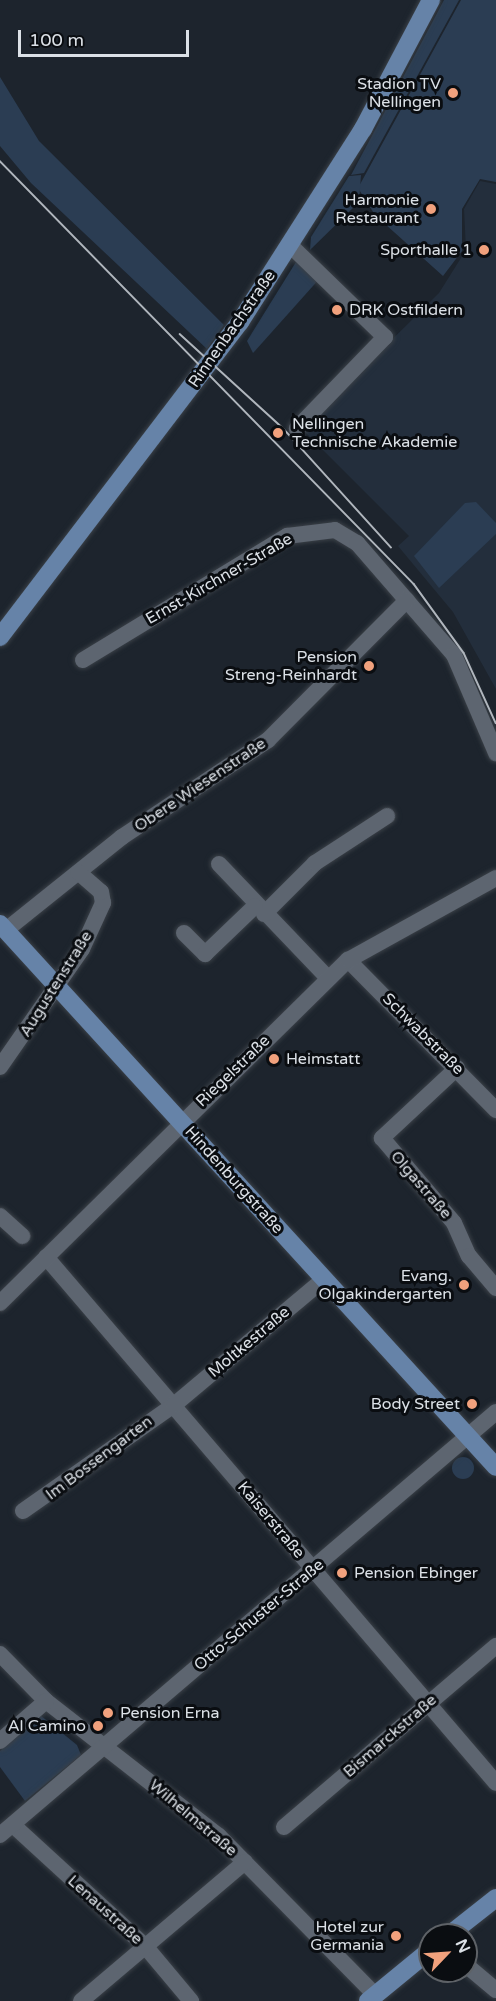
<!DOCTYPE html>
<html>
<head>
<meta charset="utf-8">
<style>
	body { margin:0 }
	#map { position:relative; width:496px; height:2001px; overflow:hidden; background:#1d242d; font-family:"Varela Round",sans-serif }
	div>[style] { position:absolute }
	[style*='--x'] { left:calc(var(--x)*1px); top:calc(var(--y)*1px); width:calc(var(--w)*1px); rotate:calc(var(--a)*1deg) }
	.built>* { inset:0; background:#232e3c }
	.green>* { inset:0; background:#2b3d53 }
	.round { border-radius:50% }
	.roads { filter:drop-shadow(0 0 2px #3a4047) drop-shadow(0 0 2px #3a4047) }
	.minor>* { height:16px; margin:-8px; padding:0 8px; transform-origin:8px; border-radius:8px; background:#5d6570 }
	.major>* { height:18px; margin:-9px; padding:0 9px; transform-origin:9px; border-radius:9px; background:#6683a8 }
	.tram>* { height:1.5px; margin:-0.75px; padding:0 0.75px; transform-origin:0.75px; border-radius:0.75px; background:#b0b6bd }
	.dots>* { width:16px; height:16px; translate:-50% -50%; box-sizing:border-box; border:3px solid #0a0d11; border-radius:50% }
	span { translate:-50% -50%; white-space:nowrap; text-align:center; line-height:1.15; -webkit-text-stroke:6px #0a0d11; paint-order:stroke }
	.poi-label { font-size:16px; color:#dce1e7 }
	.right { translate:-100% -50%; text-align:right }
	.left { translate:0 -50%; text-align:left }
	.street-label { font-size:16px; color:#dce1e7 }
	.north { position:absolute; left:418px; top:1923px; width:60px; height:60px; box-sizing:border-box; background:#0a0d11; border:2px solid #5e6267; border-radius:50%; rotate:65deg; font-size:16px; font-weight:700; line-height:24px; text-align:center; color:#dce1e7 }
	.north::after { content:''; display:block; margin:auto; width:21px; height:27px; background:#f1a17d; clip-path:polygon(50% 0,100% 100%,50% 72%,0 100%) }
	.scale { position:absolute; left:18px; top:30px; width:171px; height:27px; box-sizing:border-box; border:3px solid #dce1e7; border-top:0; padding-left:8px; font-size:18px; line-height:21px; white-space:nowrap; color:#dce1e7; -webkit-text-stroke:4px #0a0d11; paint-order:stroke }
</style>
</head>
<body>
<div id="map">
	<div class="built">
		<div style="clip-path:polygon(480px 181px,496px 184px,496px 689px,453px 612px,398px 546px,409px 536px,302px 429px,439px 293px,466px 250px,464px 209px)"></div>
	</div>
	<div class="green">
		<div style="clip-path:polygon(444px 0,459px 0,364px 173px,351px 175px)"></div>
		<div style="clip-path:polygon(461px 0,496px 0,496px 182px,480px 179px,462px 209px,462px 251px,443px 276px,375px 215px,358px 188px)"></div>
		<div style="clip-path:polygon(0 77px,39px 141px,224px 325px,207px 349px,31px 183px,0 146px)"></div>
		<div style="clip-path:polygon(361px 175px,359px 202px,310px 250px,311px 237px,349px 176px)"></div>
		<div style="clip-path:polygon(296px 262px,321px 277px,253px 353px,247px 341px)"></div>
		<div style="clip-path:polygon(476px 502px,496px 523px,496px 534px,439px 588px,414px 556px,465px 503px)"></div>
		<div class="round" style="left:452px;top:1457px;width:22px;height:22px"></div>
		<div style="clip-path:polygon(40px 1715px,77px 1745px,81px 1755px,25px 1801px,0 1767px,0 1751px)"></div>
	</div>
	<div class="roads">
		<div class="minor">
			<div style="--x:291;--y:246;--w:131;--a:44.1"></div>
			<div style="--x:385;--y:337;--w:127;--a:134"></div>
			<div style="--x:83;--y:660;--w:239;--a:-31.3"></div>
			<div style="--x:287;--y:536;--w:48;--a:-7.1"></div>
			<div style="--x:335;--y:530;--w:26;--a:31"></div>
			<div style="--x:357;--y:543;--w:148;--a:49.1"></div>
			<div style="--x:454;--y:655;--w:107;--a:66.8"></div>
			<div style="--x:219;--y:864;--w:158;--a:46.3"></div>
			<div style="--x:264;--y:914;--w:72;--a:-45"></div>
			<div style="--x:315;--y:863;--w:86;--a:-33.1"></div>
			<div style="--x:6;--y:930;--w:149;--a:-38.7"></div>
			<div style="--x:122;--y:837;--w:175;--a:-33.6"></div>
			<div style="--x:268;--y:740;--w:197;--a:-45.2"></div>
			<div style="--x:184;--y:933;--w:30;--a:45"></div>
			<div style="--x:205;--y:954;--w:69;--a:-43.8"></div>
			<div style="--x:348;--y:960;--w:211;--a:45.4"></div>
			<div style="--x:0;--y:1067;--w:144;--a:-55.2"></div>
			<div style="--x:82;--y:949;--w:51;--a:-65.5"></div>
			<div style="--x:103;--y:903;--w:11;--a:-100"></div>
			<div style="--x:101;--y:892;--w:30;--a:-139"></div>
			<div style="--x:457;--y:1068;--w:103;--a:137"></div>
			<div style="--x:382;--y:1138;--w:111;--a:49.7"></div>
			<div style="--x:454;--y:1223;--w:36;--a:66"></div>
			<div style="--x:469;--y:1256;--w:42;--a:49.8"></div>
			<div style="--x:0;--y:1216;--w:30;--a:42"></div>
			<div style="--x:46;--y:1257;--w:692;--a:49.45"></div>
			<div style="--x:0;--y:1303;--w:489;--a:-44.6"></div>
			<div style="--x:348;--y:960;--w:169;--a:-29"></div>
			<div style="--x:23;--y:1511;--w:184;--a:-35.1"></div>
			<div style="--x:174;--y:1405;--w:196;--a:-40"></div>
			<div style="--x:0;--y:1654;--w:66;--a:45.6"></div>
			<div style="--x:46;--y:1701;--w:219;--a:38"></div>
			<div style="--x:219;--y:1836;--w:223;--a:45.5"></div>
			<div style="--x:0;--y:1741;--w:61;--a:-41"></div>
			<div style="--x:13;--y:1825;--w:179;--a:42.5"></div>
			<div style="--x:145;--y:1946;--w:72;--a:50.1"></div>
			<div style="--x:284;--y:1827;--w:279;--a:-40.5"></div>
			<div style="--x:0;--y:1835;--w:652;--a:-40.46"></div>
			<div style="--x:466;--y:1965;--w:39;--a:40"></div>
			<div style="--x:81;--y:2001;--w:215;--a:-40.3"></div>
		</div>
		<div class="major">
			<div style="--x:0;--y:637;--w:396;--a:-52.7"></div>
			<div style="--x:240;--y:322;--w:229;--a:-57.5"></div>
			<div style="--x:363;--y:129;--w:146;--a:-62.2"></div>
			<div style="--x:0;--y:924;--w:735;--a:47.59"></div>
			<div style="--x:449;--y:1935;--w:60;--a:-38.2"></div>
			<div style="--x:368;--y:2001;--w:80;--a:-39.4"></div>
		</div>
	</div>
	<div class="tram">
		<div style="--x:0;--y:161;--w:592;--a:45.62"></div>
		<div style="--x:414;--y:584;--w:85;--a:54.1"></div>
		<div style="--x:464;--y:653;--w:77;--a:65.4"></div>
		<div style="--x:180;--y:334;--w:139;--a:42.4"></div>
		<div style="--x:283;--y:428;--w:161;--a:47.8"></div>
	</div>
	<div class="dots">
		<div style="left:453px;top:93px;background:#f1a17d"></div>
		<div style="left:431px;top:209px;background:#f1a17d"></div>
		<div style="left:484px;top:250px;background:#f1a17d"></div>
		<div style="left:337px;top:310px;background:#f1a17d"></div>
		<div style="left:278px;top:433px;background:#f1a17d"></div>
		<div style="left:369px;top:666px;background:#f1a17d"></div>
		<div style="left:274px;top:1059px;background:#f1a17d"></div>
		<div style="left:464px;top:1285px;background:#f1a17d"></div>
		<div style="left:472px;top:1404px;background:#f1a17d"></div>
		<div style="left:342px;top:1573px;background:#f1a17d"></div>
		<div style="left:108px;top:1713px;background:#f1a17d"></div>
		<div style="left:98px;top:1726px;background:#f1a17d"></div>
		<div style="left:396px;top:1936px;background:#f1a17d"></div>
	</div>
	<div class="poi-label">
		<span class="right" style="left:441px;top:93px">Stadion TV<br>Nellingen</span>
		<span class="right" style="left:419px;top:209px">Harmonie<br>Restaurant</span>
		<span class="right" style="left:472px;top:250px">Sporthalle 1</span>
		<span class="left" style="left:349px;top:310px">DRK Ostfildern</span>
		<span class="left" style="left:292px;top:433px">Nellingen<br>Technische Akademie</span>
		<span class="right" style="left:357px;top:666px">Pension<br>Streng-Reinhardt</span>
		<span class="left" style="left:286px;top:1059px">Heimstatt</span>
		<span class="right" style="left:452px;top:1285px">Evang.<br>Olgakindergarten</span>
		<span class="right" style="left:460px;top:1404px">Body Street</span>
		<span class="left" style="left:354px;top:1573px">Pension Ebinger</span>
		<span class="left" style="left:120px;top:1713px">Pension Erna</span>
		<span class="right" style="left:86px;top:1726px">Al Camino</span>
		<span class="right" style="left:384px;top:1936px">Hotel zur<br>Germania</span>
	</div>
	<div class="street-label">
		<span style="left:232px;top:329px;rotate:-55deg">Rinnenbachstraße</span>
		<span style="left:219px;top:579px;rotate:-30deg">Ernst-Kirchner-Straße</span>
		<span style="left:200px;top:785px;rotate:-34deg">Obere Wiesenstraße</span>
		<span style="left:56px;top:984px;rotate:-58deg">Augustenstraße</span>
		<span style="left:423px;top:1034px;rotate:45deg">Schwabstraße</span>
		<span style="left:233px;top:1071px;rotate:-44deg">Riegelstraße</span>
		<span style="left:234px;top:1180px;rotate:48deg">Hindenburgstraße</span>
		<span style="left:421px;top:1185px;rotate:49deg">Olgastraße</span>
		<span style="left:249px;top:1342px;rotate:-40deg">Moltkestraße</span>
		<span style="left:99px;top:1458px;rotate:-37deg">Im Bossengarten</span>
		<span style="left:271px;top:1520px;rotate:50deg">Kaiserstraße</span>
		<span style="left:259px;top:1615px;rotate:-40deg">Otto-Schuster-Straße</span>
		<span style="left:390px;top:1736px;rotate:-41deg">Bismarckstraße</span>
		<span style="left:193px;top:1818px;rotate:40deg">Wilhelmstraße</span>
		<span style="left:105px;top:1910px;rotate:42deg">Lenaustraße</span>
	</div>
	<div class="north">N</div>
	<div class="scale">100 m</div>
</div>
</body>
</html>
